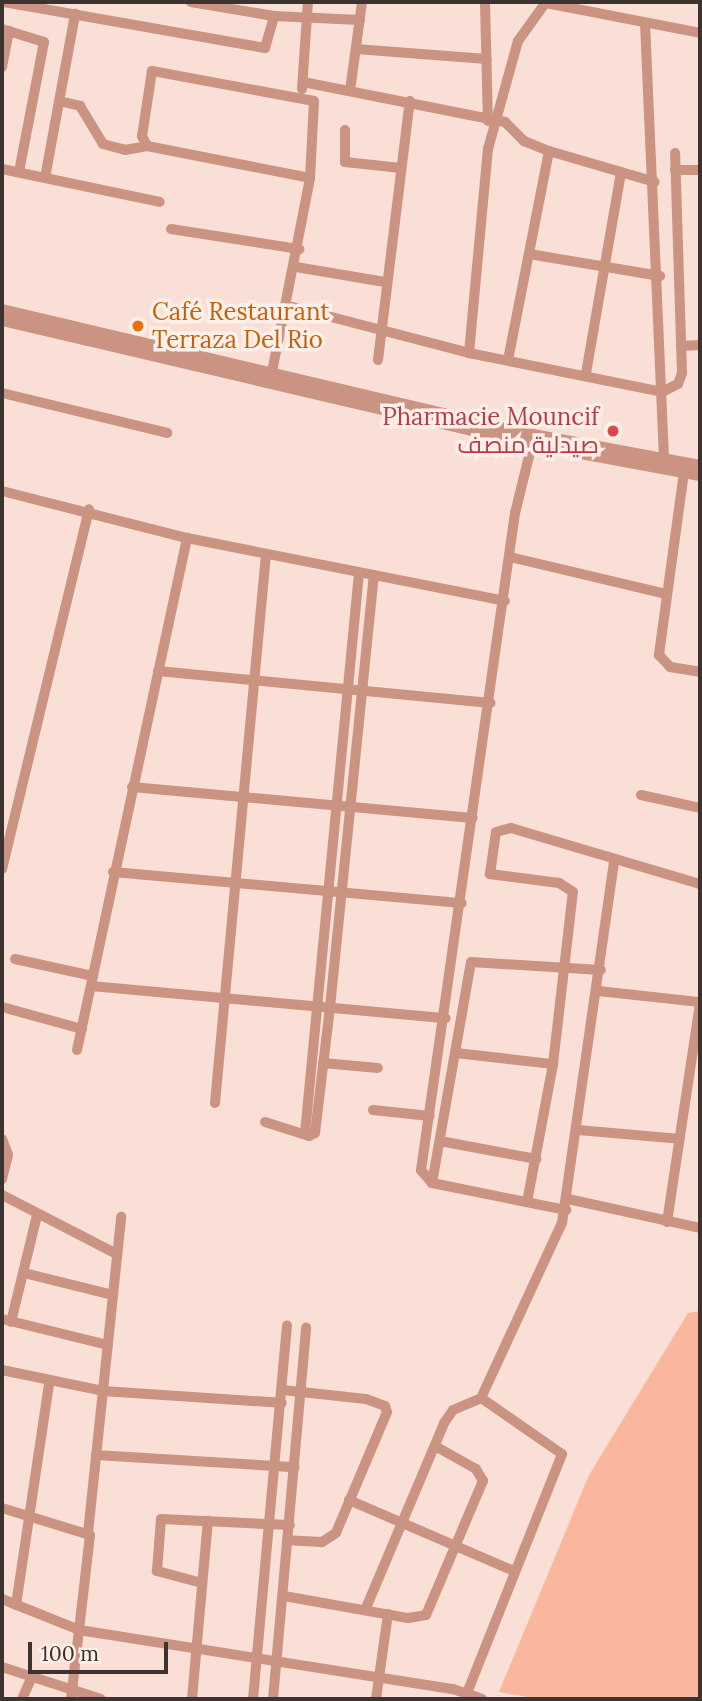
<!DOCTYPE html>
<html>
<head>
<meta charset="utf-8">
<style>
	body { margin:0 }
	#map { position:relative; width:702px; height:1701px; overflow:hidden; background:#f9dfd5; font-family:Lora,Cairo,serif }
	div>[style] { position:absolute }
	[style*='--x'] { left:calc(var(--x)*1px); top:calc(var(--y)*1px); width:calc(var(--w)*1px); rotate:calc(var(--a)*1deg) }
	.green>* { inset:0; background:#fbb79d }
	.minor>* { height:10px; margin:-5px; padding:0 5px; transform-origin:5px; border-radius:5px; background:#ca9382 }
	.tertiary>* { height:12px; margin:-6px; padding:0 6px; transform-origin:6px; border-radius:6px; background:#ca9382 }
	.dots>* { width:19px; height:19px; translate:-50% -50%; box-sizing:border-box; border:4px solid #ffefe9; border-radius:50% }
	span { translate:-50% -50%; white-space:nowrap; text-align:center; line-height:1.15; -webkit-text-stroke:7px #ffefe9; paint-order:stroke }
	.food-label { font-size:24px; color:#c56008 }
	.left { translate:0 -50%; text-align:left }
	.health-label { font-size:24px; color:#be3a42 }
	.right { translate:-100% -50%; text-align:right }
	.frame { position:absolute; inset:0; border:4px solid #3c322e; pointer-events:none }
	.scale { position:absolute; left:28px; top:1642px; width:140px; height:32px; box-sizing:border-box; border:4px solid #3c322e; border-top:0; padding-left:9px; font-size:21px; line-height:24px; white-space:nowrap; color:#3c322e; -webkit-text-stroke:5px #ffefe9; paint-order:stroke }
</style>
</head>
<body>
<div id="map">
	<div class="green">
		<div style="clip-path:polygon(700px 1311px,700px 1699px,539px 1699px,499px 1692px,589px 1475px,688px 1313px)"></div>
	</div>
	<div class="minor">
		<div style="--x:4;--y:2;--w:265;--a:10"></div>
		<div style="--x:265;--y:48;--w:33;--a:-74"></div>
		<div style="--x:191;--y:2;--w:84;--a:9.6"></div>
		<div style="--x:274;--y:16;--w:86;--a:2.7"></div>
		<div style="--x:485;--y:2;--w:119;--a:88.6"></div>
		<div style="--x:546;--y:3;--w:157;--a:11"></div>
		<div style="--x:645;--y:23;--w:436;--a:87.5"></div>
		<div style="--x:2;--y:29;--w:44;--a:17.2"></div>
		<div style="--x:44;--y:42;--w:132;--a:100.9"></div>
		<div style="--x:356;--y:49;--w:131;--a:4.4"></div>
		<div style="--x:2;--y:67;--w:37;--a:-79"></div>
		<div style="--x:303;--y:82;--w:206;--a:11.2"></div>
		<div style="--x:505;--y:122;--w:27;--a:45"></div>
		<div style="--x:524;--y:141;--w:27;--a:22"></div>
		<div style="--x:549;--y:151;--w:110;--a:16.3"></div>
		<div style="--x:302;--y:89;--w:87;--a:-86.1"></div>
		<div style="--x:350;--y:91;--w:90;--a:-82.3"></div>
		<div style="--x:59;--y:101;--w:22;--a:13"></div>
		<div style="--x:80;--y:106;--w:44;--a:58.8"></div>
		<div style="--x:103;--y:144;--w:23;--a:15"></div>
		<div style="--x:125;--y:150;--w:22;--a:-10"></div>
		<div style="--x:345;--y:130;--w:32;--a:90"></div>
		<div style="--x:345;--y:162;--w:56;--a:6.1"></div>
		<div style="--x:2;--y:169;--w:161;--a:11.8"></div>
		<div style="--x:675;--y:170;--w:25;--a:0"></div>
		<div style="--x:45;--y:178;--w:167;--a:-79.6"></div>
		<div style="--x:171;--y:229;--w:130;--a:8.9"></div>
		<div style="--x:529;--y:254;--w:133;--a:9.5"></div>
		<div style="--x:296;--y:267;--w:90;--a:9.6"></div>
		<div style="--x:289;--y:306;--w:186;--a:14.6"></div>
		<div style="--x:469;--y:353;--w:197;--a:11.4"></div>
		<div style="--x:662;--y:392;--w:18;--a:-27"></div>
		<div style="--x:678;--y:384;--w:12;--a:-70"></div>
		<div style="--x:682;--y:373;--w:220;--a:-91.8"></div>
		<div style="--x:681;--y:346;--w:19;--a:-3"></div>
		<div style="--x:469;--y:353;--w:205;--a:-84.7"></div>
		<div style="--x:488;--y:149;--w:112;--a:-74.5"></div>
		<div style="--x:518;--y:41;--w:48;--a:-54.3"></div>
		<div style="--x:378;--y:360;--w:261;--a:-83"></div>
		<div style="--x:508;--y:360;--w:213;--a:-78.9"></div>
		<div style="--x:272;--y:372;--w:198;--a:-78.9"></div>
		<div style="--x:310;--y:178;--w:77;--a:-87"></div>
		<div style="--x:314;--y:101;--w:165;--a:-169.5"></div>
		<div style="--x:152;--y:71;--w:66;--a:98.7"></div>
		<div style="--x:142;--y:136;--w:11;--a:63"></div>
		<div style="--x:147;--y:146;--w:166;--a:11.1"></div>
		<div style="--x:586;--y:373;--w:204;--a:-80.1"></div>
		<div style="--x:2;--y:393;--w:170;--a:13.6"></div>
		<div style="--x:532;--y:444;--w:71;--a:103.8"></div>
		<div style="--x:515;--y:513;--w:664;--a:98.14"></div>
		<div style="--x:421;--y:1170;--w:17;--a:50"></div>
		<div style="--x:432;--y:1183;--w:137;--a:11.4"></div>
		<div style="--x:684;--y:472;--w:185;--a:97.8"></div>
		<div style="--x:659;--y:655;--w:16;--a:47"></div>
		<div style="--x:670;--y:667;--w:30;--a:9"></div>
		<div style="--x:2;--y:491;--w:191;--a:14.3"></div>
		<div style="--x:187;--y:538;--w:324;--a:11.2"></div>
		<div style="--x:510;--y:557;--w:161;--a:13.3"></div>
		<div style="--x:359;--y:573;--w:563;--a:95.51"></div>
		<div style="--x:305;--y:1133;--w:5;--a:37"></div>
		<div style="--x:309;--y:1136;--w:7;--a:-27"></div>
		<div style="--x:315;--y:1133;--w:127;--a:-83.2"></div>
		<div style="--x:330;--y:1007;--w:433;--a:-84.2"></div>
		<div style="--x:158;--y:671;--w:334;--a:5.5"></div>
		<div style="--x:132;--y:787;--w:342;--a:5.2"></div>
		<div style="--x:641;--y:795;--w:60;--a:12.4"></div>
		<div style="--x:2;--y:869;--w:370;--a:-76.4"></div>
		<div style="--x:113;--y:872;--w:350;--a:5.1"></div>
		<div style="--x:15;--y:959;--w:80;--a:12.3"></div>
		<div style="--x:91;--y:986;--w:356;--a:5.2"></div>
		<div style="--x:598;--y:991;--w:103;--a:6.2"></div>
		<div style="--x:2;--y:1007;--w:83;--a:15.4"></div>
		<div style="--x:77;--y:1050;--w:524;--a:-77.87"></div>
		<div style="--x:456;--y:1053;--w:98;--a:6.5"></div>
		<div style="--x:323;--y:1063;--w:55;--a:5.2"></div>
		<div style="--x:215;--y:1103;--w:551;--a:-84.69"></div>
		<div style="--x:373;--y:1110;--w:57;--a:6"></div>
		<div style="--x:265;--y:1122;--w:43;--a:17.6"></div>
		<div style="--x:578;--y:1130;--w:102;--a:5"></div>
		<div style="--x:2;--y:1139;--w:17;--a:69"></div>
		<div style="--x:8;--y:1155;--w:25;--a:104"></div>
		<div style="--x:440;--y:1141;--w:98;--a:10.6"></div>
		<div style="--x:432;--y:1183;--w:224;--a:-80"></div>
		<div style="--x:471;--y:962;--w:130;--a:3.5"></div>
		<div style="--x:2;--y:1195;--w:129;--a:27.2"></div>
		<div style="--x:568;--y:1199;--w:135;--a:12.4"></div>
		<div style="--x:527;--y:1202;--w:140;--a:-79.3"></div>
		<div style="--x:553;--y:1064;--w:173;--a:-83.4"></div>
		<div style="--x:573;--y:892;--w:17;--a:-147"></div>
		<div style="--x:559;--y:883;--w:70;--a:-172.6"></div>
		<div style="--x:490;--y:874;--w:42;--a:-81.9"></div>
		<div style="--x:496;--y:832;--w:16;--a:-15"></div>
		<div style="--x:511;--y:828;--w:197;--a:16.5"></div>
		<div style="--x:667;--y:1222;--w:220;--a:-81.4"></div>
		<div style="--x:24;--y:1273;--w:92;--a:13.9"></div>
		<div style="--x:2;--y:1319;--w:109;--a:13.8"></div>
		<div style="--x:11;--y:1322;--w:110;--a:-76.3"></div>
		<div style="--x:2;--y:1370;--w:103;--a:11.7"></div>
		<div style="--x:103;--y:1391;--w:179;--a:3.8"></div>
		<div style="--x:283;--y:1390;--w:83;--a:6.2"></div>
		<div style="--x:366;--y:1399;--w:20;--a:20"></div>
		<div style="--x:385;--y:1406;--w:6;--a:72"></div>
		<div style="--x:387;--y:1412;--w:131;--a:112.9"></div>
		<div style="--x:336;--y:1533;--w:17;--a:147"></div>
		<div style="--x:322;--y:1542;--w:34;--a:-177"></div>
		<div style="--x:96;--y:1455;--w:199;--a:3.5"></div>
		<div style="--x:349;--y:1500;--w:180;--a:23.3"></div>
		<div style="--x:2;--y:1508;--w:92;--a:17.1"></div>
		<div style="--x:90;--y:1535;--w:165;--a:96.6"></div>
		<div style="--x:88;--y:1533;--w:318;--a:-84"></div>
		<div style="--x:202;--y:1583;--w:47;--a:-165.1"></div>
		<div style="--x:157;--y:1571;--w:52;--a:-85.6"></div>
		<div style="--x:161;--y:1519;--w:129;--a:2.7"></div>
		<div style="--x:284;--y:1596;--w:126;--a:10.1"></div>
		<div style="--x:408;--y:1618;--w:18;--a:-9"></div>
		<div style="--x:426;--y:1615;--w:146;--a:-67"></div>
		<div style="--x:483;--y:1481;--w:14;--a:-120"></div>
		<div style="--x:476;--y:1469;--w:47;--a:-150.7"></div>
		<div style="--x:2;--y:1599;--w:83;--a:21.9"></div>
		<div style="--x:79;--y:1630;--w:379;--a:9"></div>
		<div style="--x:453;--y:1689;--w:31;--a:19"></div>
		<div style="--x:16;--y:1605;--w:223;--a:-81.5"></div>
		<div style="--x:366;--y:1608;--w:201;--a:-67.1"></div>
		<div style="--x:444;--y:1423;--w:16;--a:-55"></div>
		<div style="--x:453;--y:1410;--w:30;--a:-23"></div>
		<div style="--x:481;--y:1398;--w:193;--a:-65.2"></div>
		<div style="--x:562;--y:1223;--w:367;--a:-81.8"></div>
		<div style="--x:2;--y:1667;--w:104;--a:17.9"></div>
		<div style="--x:467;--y:1693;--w:257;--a:-68.3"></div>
		<div style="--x:562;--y:1454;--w:98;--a:-145.3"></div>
		<div style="--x:22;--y:1699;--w:22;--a:-66"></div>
		<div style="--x:192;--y:1699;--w:179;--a:-84.9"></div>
		<div style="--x:253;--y:1699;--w:375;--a:-84.8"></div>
		<div style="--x:273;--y:1699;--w:373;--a:-84.9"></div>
		<div style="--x:376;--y:1699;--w:86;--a:-82"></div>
	</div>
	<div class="tertiary">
		<div style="--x:2;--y:310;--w:546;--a:13.25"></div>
		<div style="--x:533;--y:435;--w:170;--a:10.5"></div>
		<div style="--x:2;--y:320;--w:544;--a:13.17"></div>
		<div style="--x:532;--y:444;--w:171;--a:10.5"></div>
	</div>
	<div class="dots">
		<div style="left:138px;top:326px;background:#e8710a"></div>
		<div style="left:613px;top:431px;background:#e0444e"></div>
	</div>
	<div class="food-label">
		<span class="left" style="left:152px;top:326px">Café Restaurant<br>Terraza Del Rio</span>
	</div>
	<div class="health-label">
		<span class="right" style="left:599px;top:431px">Pharmacie Mouncif<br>صيدلية منصف</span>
	</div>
	<div class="frame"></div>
	<div class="scale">100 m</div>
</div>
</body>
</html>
